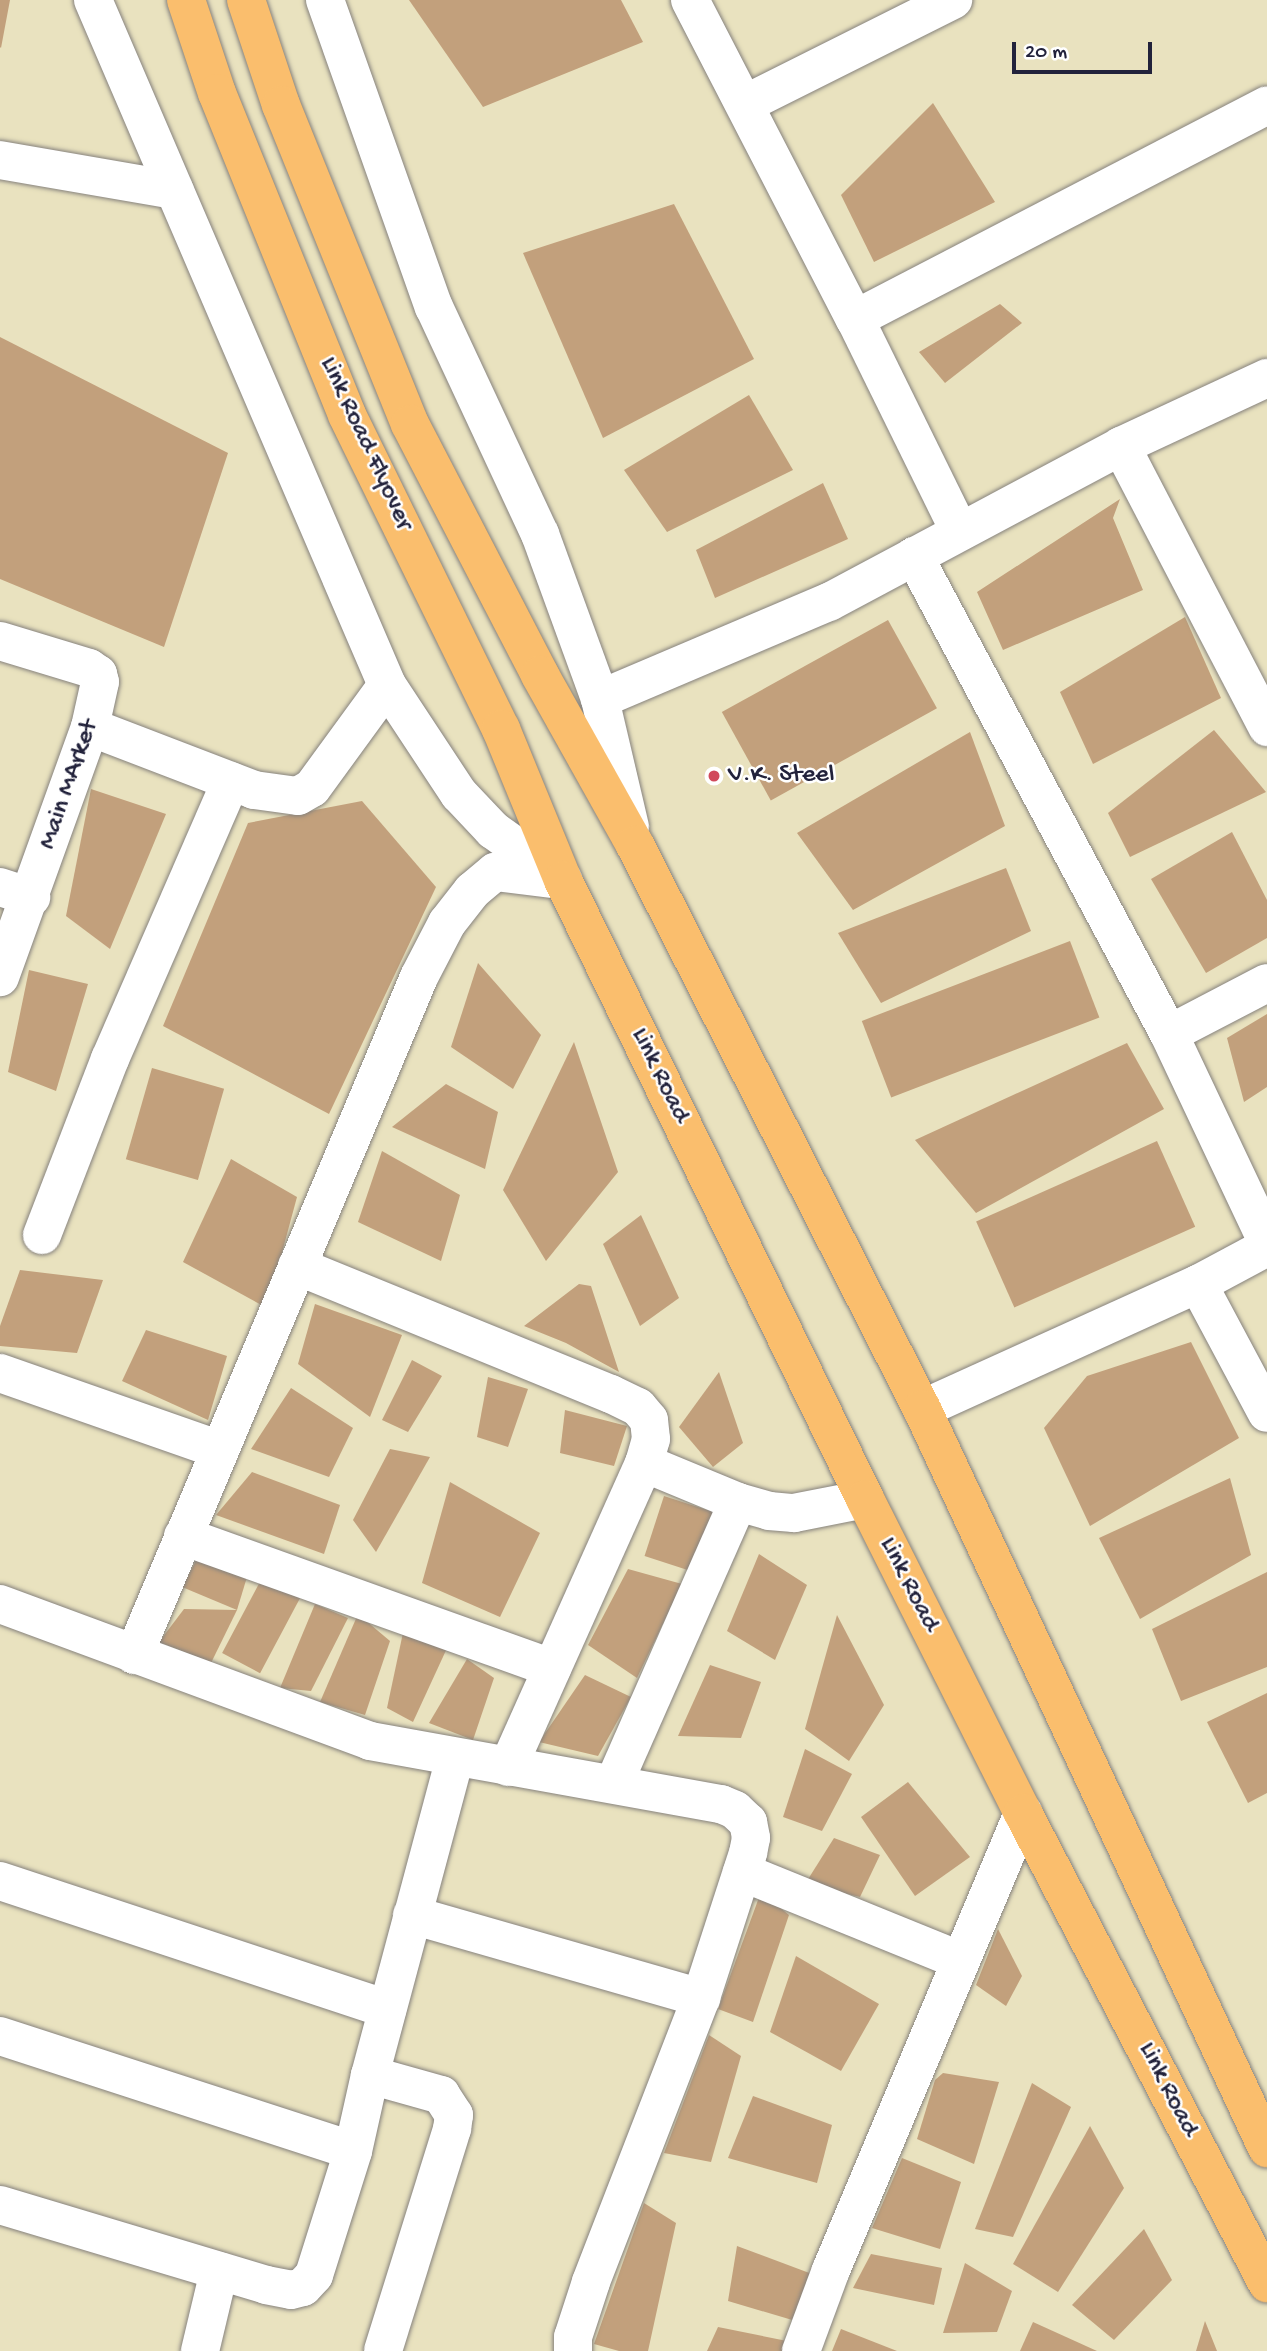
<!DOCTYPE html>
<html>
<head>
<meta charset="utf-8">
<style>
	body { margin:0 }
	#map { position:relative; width:1267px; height:2351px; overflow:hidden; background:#e9e2bf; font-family:"Gochi Hand",sans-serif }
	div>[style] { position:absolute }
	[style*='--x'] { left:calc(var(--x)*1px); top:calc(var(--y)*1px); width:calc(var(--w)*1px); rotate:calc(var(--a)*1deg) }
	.building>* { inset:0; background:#c2a07c; transform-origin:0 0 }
	.roads { filter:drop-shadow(0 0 2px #86827d) drop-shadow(0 0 2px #86827d) }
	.minor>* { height:38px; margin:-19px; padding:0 19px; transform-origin:19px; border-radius:19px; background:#fff }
	.major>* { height:38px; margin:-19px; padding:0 19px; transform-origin:19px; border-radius:19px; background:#fabe6d }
	.dots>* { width:19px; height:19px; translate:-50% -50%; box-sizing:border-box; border:4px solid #fff; border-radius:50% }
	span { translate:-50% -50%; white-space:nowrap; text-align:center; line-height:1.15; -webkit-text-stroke:5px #fff; paint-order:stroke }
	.street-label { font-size:26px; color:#22223b }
	.poi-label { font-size:26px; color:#22223b }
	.left { translate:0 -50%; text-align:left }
	.scale { position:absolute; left:1012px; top:42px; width:140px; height:32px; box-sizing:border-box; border:4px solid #22223b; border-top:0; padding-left:9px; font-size:21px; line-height:24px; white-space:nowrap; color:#22223b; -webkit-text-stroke:5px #fff; paint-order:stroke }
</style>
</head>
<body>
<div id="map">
	<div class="building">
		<div style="clip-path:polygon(0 0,10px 0,1px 48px,0 47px)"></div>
		<div style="clip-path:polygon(409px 0,621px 0,643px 42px,483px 107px)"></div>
		<div style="clip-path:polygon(933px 103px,995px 202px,874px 262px,841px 195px)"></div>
		<div style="clip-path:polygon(674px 204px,754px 359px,603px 438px,523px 253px)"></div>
		<div style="clip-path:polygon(1000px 304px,1022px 323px,945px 383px,919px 352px)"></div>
		<div style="clip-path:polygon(0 337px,228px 453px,164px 647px,0 579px)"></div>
		<div style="clip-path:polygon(749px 395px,793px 470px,667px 532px,624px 470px)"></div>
		<div style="clip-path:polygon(823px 483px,848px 539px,715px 598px,696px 550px)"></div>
		<div style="clip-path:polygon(1120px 499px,1113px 518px,1143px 590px,1003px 650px,977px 592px)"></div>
		<div style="clip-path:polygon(1185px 617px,1221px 698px,1093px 764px,1060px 692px)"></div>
		<div style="left:888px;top:620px;width:101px;height:190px;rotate:61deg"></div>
		<div style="clip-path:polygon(1214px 730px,1266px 792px,1130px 857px,1108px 813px)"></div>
		<div style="clip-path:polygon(970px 732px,1005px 826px,853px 910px,797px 833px)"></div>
		<div style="clip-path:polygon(91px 789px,166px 814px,110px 949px,66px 916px)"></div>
		<div style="clip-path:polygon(362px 801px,436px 887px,329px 1114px,163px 1026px,248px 823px)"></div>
		<div style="clip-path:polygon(1232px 832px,1267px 900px,1267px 938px,1206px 973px,1151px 879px)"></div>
		<div style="clip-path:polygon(1006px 868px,1031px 931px,881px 1003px,838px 933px)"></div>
		<div style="left:1070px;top:941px;width:82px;height:223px;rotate:69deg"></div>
		<div style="clip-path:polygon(478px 963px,541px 1035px,513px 1089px,451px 1047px)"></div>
		<div style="clip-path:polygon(29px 970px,88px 984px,56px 1091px,8px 1072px)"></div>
		<div style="clip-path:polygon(1267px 1014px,1267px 1087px,1244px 1102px,1227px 1038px)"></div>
		<div style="clip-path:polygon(574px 1042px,618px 1172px,546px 1261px,503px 1190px)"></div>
		<div style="clip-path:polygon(1127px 1043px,1164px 1109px,976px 1213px,915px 1140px)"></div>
		<div style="left:152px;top:1068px;width:75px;height:95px;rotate:16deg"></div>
		<div style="clip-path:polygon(446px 1084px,498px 1112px,485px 1169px,392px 1127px)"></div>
		<div style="left:1157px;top:1141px;width:94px;height:198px;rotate:66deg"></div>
		<div style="clip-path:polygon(382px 1151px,460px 1195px,441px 1261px,358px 1222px)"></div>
		<div style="clip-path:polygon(231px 1159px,297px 1197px,267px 1308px,183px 1262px)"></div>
		<div style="clip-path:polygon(641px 1215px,679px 1298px,640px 1326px,603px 1244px)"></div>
		<div style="clip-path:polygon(20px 1270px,103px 1280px,77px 1353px,0 1346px,0 1326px)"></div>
		<div style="clip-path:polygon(579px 1284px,591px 1286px,619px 1372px,566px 1343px,524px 1326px)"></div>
		<div style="clip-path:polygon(315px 1304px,402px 1335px,370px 1417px,298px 1364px)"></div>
		<div style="clip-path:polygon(146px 1330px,227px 1356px,208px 1420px,122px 1381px)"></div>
		<div style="clip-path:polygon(1191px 1342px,1239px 1438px,1090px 1526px,1044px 1428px,1087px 1376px)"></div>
		<div style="clip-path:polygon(412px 1360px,442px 1376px,408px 1432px,382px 1420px)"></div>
		<div style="clip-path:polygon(719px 1372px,743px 1443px,713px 1467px,679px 1427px)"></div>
		<div style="clip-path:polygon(488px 1377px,528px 1389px,508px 1447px,477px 1437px)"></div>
		<div style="clip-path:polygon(291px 1388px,353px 1428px,329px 1477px,251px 1449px)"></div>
		<div style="clip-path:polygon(565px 1410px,627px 1426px,614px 1466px,560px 1453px)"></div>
		<div style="clip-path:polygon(390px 1449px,430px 1457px,376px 1552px,353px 1520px)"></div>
		<div style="clip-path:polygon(252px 1472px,340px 1505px,324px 1554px,216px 1515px)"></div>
		<div style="clip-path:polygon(1230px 1478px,1251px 1555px,1140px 1619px,1099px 1538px)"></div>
		<div style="clip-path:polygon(450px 1482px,540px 1533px,500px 1617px,422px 1583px)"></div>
		<div style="left:664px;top:1496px;width:55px;height:63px;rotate:18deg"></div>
		<div style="clip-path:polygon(759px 1554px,807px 1585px,775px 1660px,727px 1631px)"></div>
		<div style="clip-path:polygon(197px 1559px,247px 1577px,237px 1610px,182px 1587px)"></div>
		<div style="clip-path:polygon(628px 1569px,682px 1584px,637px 1678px,588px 1645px)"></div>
		<div style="clip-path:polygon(1267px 1572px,1267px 1667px,1181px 1701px,1152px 1629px)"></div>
		<div style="left:262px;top:1578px;width:43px;height:85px;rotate:28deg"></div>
		<div style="clip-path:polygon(315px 1604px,348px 1618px,311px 1691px,280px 1688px)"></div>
		<div style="clip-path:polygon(184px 1609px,237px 1610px,211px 1663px,159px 1642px)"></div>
		<div style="clip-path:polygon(358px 1614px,390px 1641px,365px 1715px,320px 1702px)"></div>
		<div style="clip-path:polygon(837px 1615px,884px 1705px,849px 1761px,805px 1729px)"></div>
		<div style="clip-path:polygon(404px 1628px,448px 1646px,413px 1722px,387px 1708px)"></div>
		<div style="clip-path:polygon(467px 1659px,494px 1678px,473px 1740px,429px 1723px)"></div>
		<div style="clip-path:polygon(710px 1665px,761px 1682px,741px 1738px,678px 1736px)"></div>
		<div style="clip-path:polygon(585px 1675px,631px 1697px,598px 1756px,539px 1742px)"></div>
		<div style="clip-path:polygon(1267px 1693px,1267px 1793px,1248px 1803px,1207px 1722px)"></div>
		<div style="clip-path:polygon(805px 1749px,852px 1774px,822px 1831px,783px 1817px)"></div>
		<div style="clip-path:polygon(908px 1782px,970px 1857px,915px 1896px,861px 1817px)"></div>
		<div style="clip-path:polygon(834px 1838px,880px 1855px,860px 1897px,805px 1884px)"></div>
		<div style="clip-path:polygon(761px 1892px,789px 1915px,753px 2022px,718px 2009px)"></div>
		<div style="clip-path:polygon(998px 1929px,1022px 1976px,1006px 2006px,976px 1985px)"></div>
		<div style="clip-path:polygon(796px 1956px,879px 2004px,841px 2071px,770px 2032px)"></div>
		<div style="clip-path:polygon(709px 2035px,741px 2056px,711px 2162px,664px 2153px)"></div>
		<div style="clip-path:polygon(943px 2073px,999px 2082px,974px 2164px,917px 2139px,935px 2080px)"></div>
		<div style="clip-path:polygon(1032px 2083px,1071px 2107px,1013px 2237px,975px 2229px)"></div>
		<div style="clip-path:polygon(753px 2096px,832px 2125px,817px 2183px,728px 2158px)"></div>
		<div style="clip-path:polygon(1090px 2126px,1124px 2188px,1058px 2292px,1013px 2264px)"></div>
		<div style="clip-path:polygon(902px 2158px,961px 2182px,940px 2249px,872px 2228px)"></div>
		<div style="clip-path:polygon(644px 2203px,676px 2223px,648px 2351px,619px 2351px,594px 2344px)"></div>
		<div style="clip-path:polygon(1144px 2229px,1172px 2280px,1114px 2340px,1072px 2305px)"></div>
		<div style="clip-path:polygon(737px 2246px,812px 2274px,799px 2322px,728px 2301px)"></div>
		<div style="clip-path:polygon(871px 2254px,942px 2268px,934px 2305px,853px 2288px)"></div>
		<div style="clip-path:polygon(965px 2263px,1012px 2291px,997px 2332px,943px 2333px)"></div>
		<div style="clip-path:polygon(1205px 2321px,1217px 2351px,1196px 2351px)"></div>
		<div style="clip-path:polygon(1033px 2322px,1097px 2351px,1020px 2351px)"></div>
		<div style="clip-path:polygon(718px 2327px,787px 2341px,783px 2351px,707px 2351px)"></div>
		<div style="clip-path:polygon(841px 2329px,897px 2351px,832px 2351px)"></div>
	</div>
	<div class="roads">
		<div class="minor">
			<div style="--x:93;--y:0;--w:745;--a:66.77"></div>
			<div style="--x:387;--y:685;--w:131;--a:56.6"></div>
			<div style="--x:459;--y:794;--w:50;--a:46.6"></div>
			<div style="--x:493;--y:830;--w:86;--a:35.5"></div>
			<div style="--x:325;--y:0;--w:326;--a:70.5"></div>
			<div style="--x:434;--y:307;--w:251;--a:65"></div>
			<div style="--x:540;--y:534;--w:176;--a:70"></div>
			<div style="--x:600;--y:699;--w:131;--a:76.8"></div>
			<div style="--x:690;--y:0;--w:359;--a:62.7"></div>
			<div style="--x:855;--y:319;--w:237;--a:63.8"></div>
			<div style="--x:745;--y:104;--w:233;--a:-26.6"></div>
			<div style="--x:0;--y:160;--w:177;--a:9.8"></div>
			<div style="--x:855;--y:319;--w:464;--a:-27.4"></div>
			<div style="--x:1121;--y:446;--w:317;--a:62.5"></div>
			<div style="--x:914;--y:556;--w:542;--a:61.92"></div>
			<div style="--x:1169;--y:1034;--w:229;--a:64.7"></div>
			<div style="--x:0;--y:641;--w:93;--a:16.9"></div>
			<div style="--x:89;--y:668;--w:11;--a:34"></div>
			<div style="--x:98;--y:674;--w:8;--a:76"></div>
			<div style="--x:100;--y:682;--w:46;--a:102.5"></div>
			<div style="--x:90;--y:727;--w:266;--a:109.8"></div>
			<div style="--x:600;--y:699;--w:249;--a:-23"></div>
			<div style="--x:829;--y:602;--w:331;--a:-28.1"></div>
			<div style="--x:1121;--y:446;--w:161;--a:-25"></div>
			<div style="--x:90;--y:727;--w:176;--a:21"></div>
			<div style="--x:254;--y:790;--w:44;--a:7.8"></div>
			<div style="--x:298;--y:796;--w:16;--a:-30"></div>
			<div style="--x:312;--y:788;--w:127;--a:-53.9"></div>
			<div style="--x:0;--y:887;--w:33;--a:18"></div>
			<div style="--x:1169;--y:1034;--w:110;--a:-27.5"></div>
			<div style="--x:42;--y:1235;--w:189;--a:-68.9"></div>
			<div style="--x:110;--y:1059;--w:303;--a:-66.5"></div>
			<div style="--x:297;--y:1266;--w:339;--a:22.2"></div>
			<div style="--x:611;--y:1394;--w:30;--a:26"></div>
			<div style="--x:638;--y:1407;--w:17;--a:50"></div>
			<div style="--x:649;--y:1420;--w:19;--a:84"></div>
			<div style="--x:651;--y:1439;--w:25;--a:106"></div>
			<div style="--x:644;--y:1463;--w:333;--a:114.1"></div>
			<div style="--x:1198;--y:1284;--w:146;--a:61.9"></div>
			<div style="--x:0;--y:1373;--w:233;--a:19.3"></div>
			<div style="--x:922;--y:1409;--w:303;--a:-24.4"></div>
			<div style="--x:1198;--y:1284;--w:78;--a:-28.2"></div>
			<div style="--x:644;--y:1463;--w:102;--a:22.5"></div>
			<div style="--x:738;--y:1502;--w:32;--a:16"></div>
			<div style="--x:769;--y:1511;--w:25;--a:5"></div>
			<div style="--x:794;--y:1513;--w:72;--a:-11.2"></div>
			<div style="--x:183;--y:1536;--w:392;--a:19.7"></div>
			<div style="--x:0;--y:1604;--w:395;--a:20.3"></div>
			<div style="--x:370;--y:1741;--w:357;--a:10.2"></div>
			<div style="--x:721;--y:1804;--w:15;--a:23"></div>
			<div style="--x:735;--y:1810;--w:18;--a:43"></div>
			<div style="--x:748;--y:1822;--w:16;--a:79"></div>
			<div style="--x:751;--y:1838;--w:15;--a:101"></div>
			<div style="--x:748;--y:1853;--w:152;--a:108"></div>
			<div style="--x:701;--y:1998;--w:305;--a:111.2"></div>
			<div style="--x:591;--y:2282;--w:58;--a:108.1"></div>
			<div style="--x:573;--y:2337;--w:14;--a:90"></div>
			<div style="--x:134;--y:1655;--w:735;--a:-67.2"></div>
			<div style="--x:419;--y:977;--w:61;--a:-62.6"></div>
			<div style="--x:447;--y:923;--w:41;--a:-52"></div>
			<div style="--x:472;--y:891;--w:30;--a:-40"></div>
			<div style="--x:495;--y:872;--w:65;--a:7"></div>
			<div style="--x:614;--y:1783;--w:307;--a:-66.2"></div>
			<div style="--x:742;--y:1872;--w:236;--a:22.1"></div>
			<div style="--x:0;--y:1881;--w:408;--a:18.3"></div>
			<div style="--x:412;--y:1915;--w:301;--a:16"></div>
			<div style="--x:0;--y:2036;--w:371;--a:18"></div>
			<div style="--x:370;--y:2075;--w:74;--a:15.7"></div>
			<div style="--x:441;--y:2095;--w:24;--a:57"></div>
			<div style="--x:454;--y:2115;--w:14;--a:98"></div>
			<div style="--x:452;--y:2129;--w:232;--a:107.3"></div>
			<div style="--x:0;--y:2205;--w:278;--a:16.7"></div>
			<div style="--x:266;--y:2285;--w:25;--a:11"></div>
			<div style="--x:291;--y:2290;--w:12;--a:-14"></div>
			<div style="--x:303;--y:2287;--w:16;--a:-47"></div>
			<div style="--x:314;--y:2275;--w:130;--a:-72.5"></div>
			<div style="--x:353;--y:2151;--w:78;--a:-77.4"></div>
			<div style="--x:370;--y:2075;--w:329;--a:-75"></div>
			<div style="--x:200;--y:2351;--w:82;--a:-76.6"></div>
			<div style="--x:801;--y:2351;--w:86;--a:-69.7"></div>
			<div style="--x:831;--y:2270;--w:496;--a:-67.2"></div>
		</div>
		<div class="major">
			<div style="--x:186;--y:0;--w:98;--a:71.6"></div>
			<div style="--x:217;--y:93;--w:347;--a:68"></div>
			<div style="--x:347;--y:415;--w:350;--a:63.9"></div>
			<div style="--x:501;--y:729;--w:163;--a:67.7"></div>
			<div style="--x:563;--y:880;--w:689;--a:63.99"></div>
			<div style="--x:865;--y:1499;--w:352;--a:63.3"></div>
			<div style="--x:1023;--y:1813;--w:530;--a:62.56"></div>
			<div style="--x:246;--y:0;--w:111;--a:71.6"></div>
			<div style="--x:281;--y:105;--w:344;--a:68"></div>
			<div style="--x:410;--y:424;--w:283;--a:62.6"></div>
			<div style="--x:540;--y:675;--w:195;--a:60.8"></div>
			<div style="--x:635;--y:845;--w:633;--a:63.03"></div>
			<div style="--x:922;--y:1409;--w:816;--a:64.97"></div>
		</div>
	</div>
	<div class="dots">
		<div style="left:714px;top:776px;background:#d1495b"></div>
	</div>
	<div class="street-label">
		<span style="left:365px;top:444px;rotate:65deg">Link Road Flyover</span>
		<span style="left:70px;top:785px;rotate:-71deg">Main MArket</span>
		<span style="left:659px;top:1076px;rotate:64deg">Link Road</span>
		<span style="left:908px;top:1585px;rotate:63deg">Link Road</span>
		<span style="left:1167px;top:2090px;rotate:63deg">Link Road</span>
	</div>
	<div class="poi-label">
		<span class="left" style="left:728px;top:776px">V.K. Steel</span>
	</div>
	<div class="scale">20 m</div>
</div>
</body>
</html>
